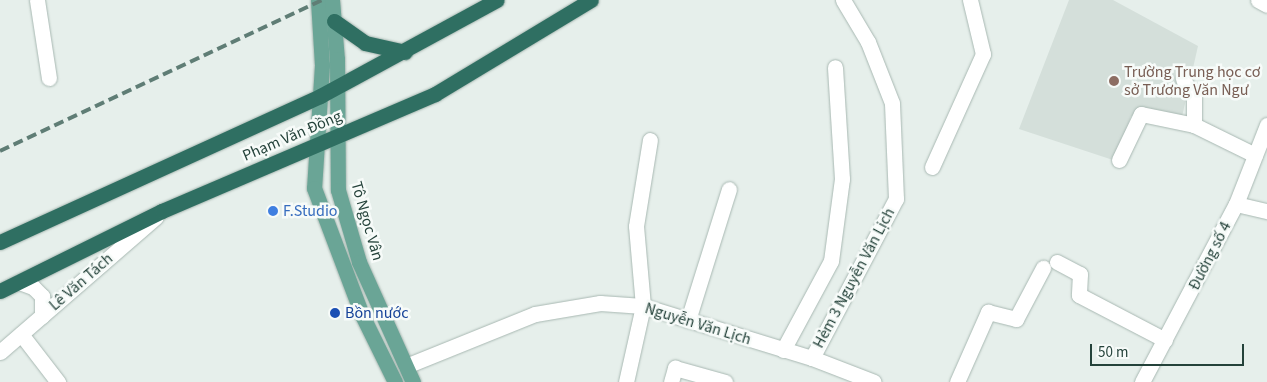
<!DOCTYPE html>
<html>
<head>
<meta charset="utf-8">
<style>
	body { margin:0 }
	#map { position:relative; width:1267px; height:382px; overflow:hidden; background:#e6efeb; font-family:"Source Sans 3",sans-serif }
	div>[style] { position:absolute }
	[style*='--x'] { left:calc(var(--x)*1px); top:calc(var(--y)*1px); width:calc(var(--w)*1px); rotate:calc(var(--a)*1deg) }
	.built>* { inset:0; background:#d4dfda }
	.roads { filter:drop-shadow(0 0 1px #a8b8b2) drop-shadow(0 0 1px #a8b8b2) }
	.minor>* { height:15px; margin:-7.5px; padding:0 7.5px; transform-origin:7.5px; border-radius:7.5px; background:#fff }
	.major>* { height:15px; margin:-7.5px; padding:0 7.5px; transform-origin:7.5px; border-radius:7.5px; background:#6aa596 }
	.highway>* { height:15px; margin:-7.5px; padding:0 7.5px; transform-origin:7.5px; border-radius:7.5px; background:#2f6f62 }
	.rail>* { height:4px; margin-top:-2px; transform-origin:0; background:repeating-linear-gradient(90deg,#5f7d75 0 10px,transparent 0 15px) }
	.dots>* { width:14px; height:14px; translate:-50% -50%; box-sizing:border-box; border:2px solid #f7fbf9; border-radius:50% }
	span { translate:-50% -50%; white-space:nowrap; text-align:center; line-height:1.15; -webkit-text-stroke:5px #f7fbf9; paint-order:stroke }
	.education-label { font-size:16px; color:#785e54 }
	.left { translate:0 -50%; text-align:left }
	.street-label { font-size:16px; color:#24423a }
	.shop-label { font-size:16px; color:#366cbe }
	.transit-label { font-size:16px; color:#164399 }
	.scale { position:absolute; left:1090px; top:344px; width:154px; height:22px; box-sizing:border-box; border:2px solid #24423a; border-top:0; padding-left:6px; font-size:15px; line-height:18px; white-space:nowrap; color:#24423a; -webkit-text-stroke:4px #f7fbf9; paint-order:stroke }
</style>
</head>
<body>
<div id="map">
	<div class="built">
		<div style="clip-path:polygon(1069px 0,1113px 0,1198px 46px,1179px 130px,1131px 116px,1116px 161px,1019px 129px)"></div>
	</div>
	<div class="roads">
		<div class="minor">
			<div style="--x:37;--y:0;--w:79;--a:81.3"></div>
			<div style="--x:1258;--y:0;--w:10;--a:29"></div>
			<div style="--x:1183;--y:79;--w:22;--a:60"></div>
			<div style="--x:1194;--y:98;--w:27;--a:90"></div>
			<div style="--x:1119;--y:160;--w:51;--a:-64.4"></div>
			<div style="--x:1141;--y:114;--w:54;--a:11.7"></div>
			<div style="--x:1194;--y:125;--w:68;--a:26.2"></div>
			<div style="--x:932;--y:167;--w:124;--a:-65.7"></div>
			<div style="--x:983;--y:54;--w:56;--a:-103.5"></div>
			<div style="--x:1236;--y:204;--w:32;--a:13"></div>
			<div style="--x:1057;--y:262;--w:26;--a:28"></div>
			<div style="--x:1080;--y:274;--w:21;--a:93"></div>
			<div style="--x:1079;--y:295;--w:97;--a:27.6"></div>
			<div style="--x:19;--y:282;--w:15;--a:20"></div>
			<div style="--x:33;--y:287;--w:13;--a:45"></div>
			<div style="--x:42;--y:296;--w:20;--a:90"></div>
			<div style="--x:688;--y:320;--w:137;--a:-72.6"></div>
			<div style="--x:21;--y:334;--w:61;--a:52.4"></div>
			<div style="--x:783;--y:350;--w:101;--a:-61.7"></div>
			<div style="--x:831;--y:261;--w:83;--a:-82.4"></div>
			<div style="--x:842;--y:179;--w:112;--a:-93.6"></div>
			<div style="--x:0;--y:352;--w:206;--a:-40.9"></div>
			<div style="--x:812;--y:358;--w:180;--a:-62.2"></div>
			<div style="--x:896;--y:199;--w:96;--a:-92.4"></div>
			<div style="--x:892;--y:103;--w:66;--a:-111.5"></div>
			<div style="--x:868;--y:42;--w:49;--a:-120.8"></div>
			<div style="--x:406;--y:366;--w:139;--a:-22"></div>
			<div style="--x:535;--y:314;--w:66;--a:-9.6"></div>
			<div style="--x:600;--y:303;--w:43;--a:4"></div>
			<div style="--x:643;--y:306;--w:177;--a:17.1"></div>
			<div style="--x:812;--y:358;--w:66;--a:21.2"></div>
			<div style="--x:626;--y:382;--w:78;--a:-77.4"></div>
			<div style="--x:643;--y:306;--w:80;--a:-95"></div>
			<div style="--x:636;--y:226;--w:87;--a:-80.8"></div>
			<div style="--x:671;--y:382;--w:15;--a:-74"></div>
			<div style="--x:675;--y:368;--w:52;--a:15.6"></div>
			<div style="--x:957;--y:382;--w:77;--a:-66.1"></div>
			<div style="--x:988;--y:312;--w:29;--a:14"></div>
			<div style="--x:1016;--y:319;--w:58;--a:-62.1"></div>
			<div style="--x:1142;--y:382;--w:201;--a:-62.2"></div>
			<div style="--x:1236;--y:204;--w:85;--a:-68.6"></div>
		</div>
		<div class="major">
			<div style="--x:318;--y:0;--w:65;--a:86.5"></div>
			<div style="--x:322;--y:65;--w:123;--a:93.7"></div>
			<div style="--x:314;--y:188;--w:136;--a:69.3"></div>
			<div style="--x:362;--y:315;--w:75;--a:63.8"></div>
			<div style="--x:332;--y:0;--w:59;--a:85.2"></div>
			<div style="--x:337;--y:59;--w:131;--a:89.6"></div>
			<div style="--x:338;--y:190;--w:75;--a:73.7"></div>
			<div style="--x:359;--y:262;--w:132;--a:65.8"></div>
		</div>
		<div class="highway">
			<div style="--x:334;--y:21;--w:38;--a:35"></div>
			<div style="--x:365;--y:43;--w:41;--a:12.7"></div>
			<div style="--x:0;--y:242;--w:352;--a:-24.5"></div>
			<div style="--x:320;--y:96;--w:201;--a:-28.5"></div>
			<div style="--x:0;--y:291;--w:181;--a:-26.3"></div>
			<div style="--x:162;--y:211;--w:297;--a:-23.2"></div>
			<div style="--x:435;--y:94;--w:182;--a:-31.1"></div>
		</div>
	</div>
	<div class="rail">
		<div style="--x:0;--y:151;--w:357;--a:-25.1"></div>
	</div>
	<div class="dots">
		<div style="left:1114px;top:81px;background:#8d6e63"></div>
		<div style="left:273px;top:211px;background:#3f7fe0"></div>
		<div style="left:335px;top:313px;background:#1a4fb4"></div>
	</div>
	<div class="education-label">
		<span class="left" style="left:1124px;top:81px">Trường Trung học cơ<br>sở Trương Văn Ngư</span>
	</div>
	<div class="street-label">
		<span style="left:292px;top:136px;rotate:-23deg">Phạm Văn Đồng</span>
		<span style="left:367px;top:221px;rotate:74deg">Tô Ngọc Vân</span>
		<span style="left:1210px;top:256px;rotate:-63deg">Đường số 4</span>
		<span style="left:854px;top:278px;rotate:-62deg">Hẻm 3 Nguyễn Văn Lịch</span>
		<span style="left:81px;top:282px;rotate:-41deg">Lê Văn Tách</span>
		<span style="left:698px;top:324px;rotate:17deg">Nguyễn Văn Lịch</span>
	</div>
	<div class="shop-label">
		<span class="left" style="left:283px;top:211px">F.Studio</span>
	</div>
	<div class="transit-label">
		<span class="left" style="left:345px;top:313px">Bồn nước</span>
	</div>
	<div class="scale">50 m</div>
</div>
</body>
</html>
